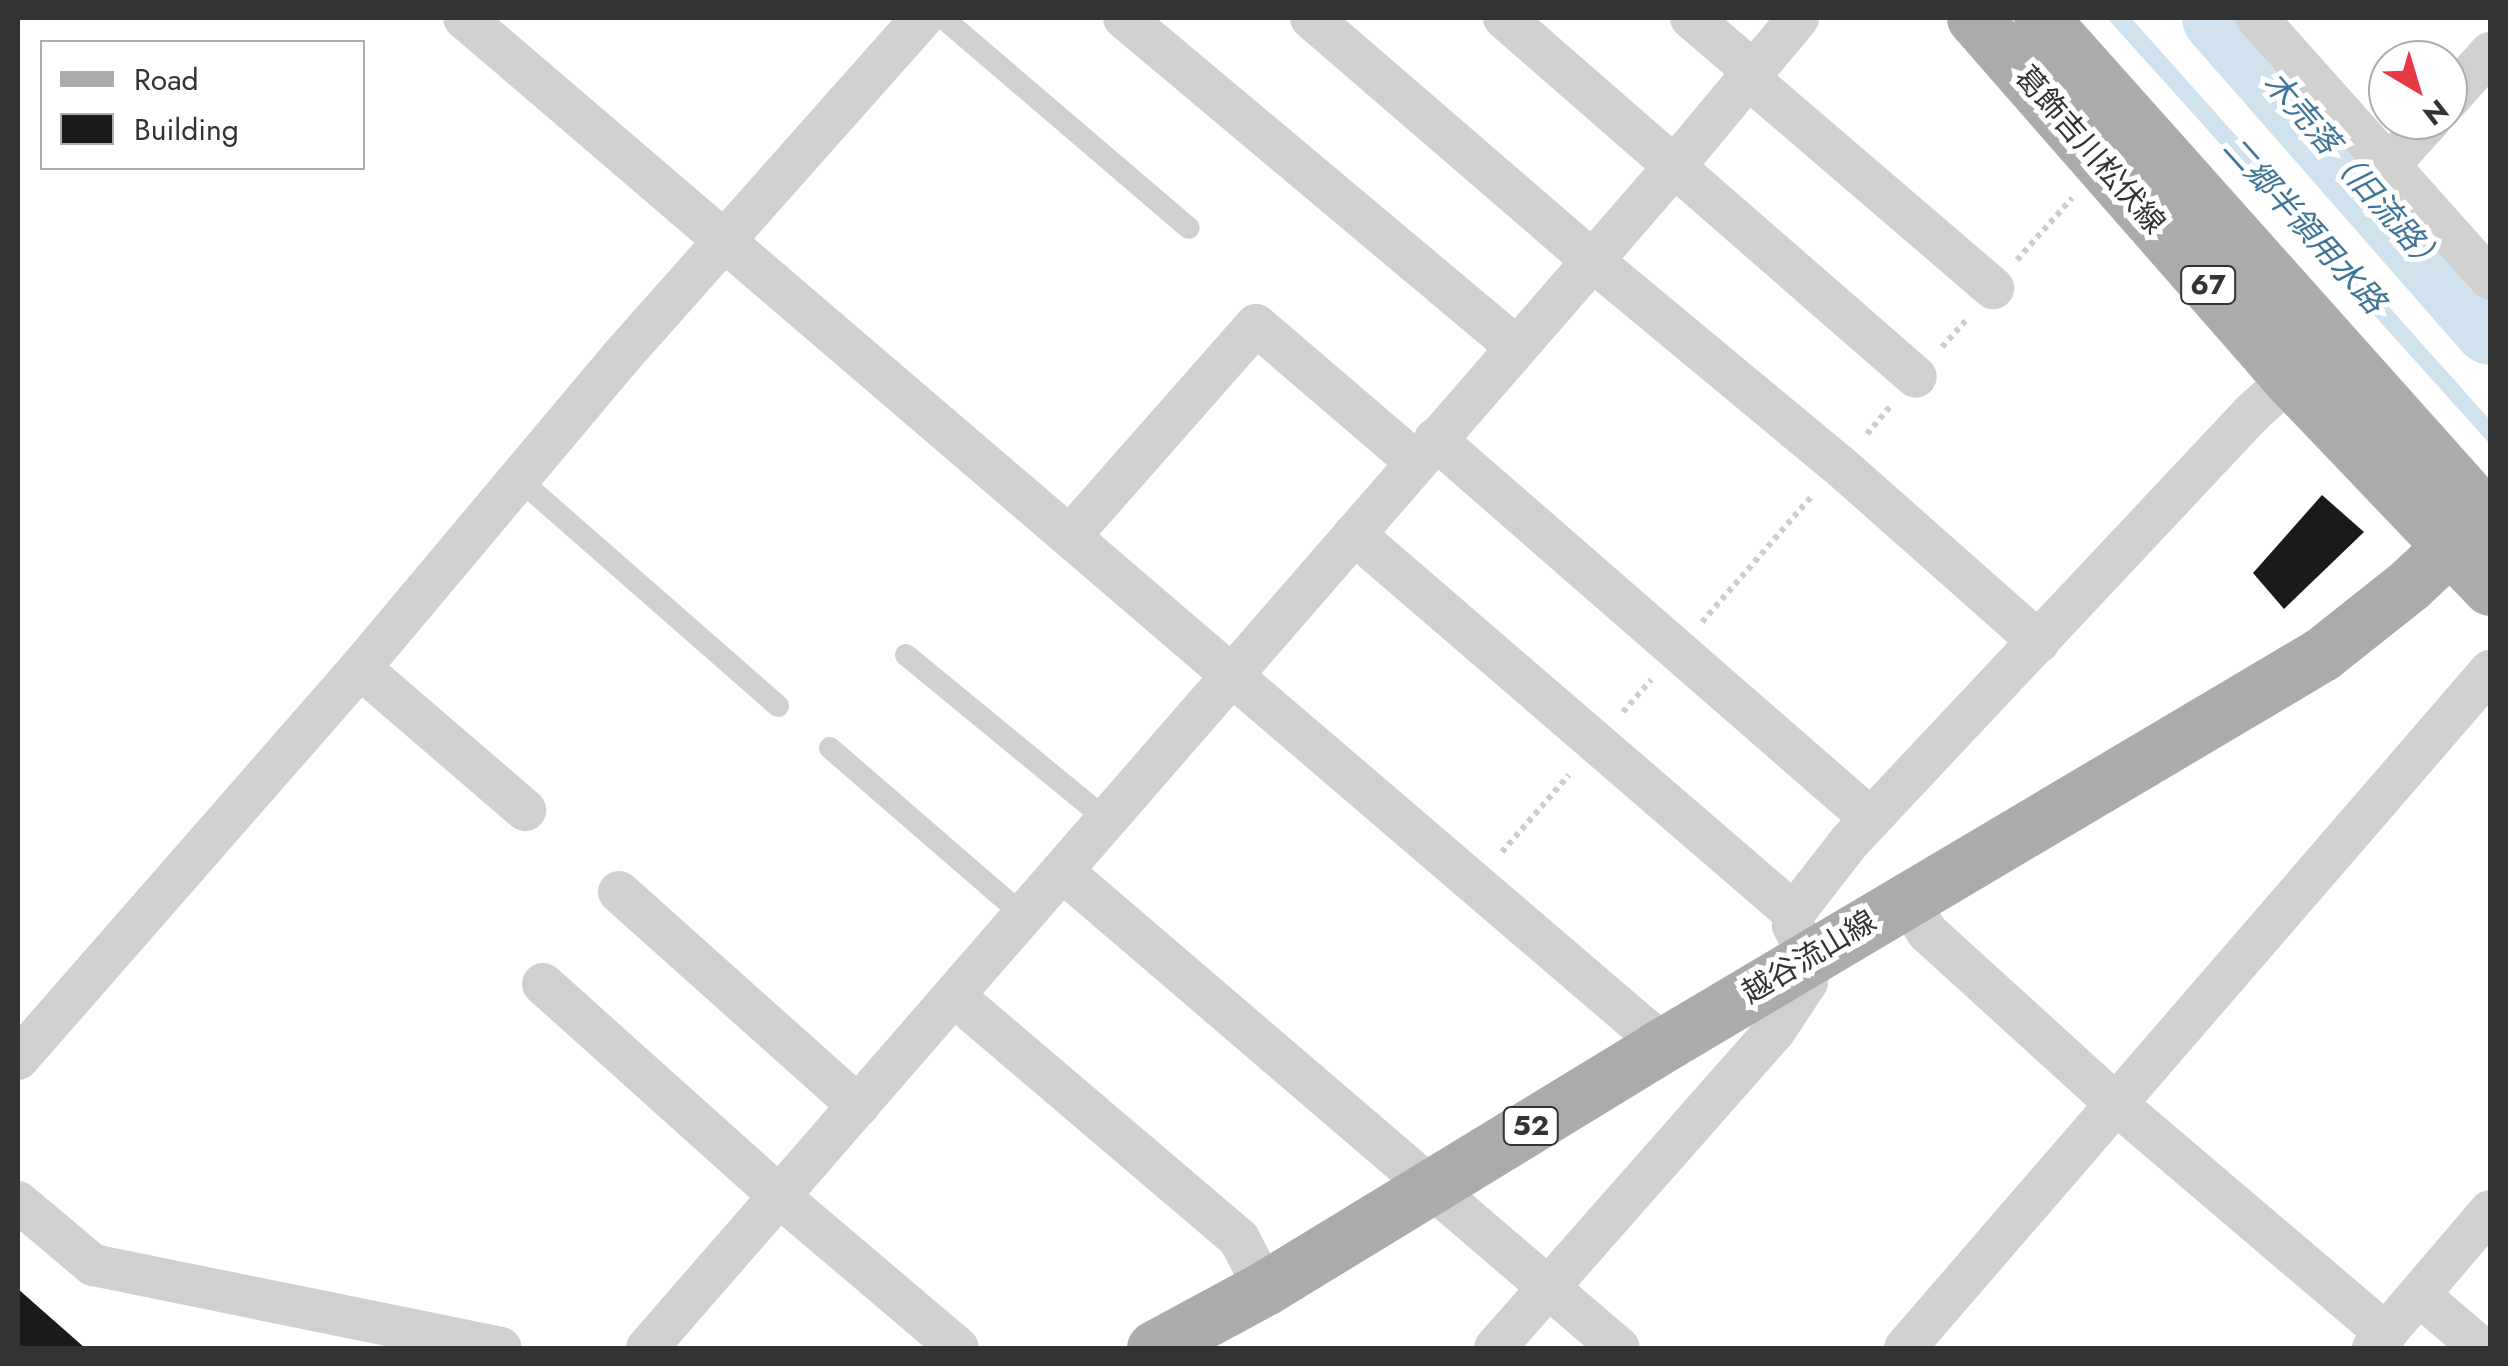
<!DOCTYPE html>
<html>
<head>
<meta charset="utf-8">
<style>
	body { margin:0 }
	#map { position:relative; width:2508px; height:1366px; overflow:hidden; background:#fff; font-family:Jost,"Noto Sans JP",sans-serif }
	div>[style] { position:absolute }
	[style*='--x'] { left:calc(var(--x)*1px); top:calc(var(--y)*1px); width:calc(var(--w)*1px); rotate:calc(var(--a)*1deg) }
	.water>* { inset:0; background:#cfe2ee }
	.river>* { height:72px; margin:-36px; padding:0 36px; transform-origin:36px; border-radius:36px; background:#cfe2ee }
	.building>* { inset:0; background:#1a1a1a }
	.path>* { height:6px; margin-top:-3px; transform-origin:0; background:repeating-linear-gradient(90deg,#cdcdcd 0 5px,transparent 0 10px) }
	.lane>* { height:22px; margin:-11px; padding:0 11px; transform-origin:11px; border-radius:11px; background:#d0d0d0 }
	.street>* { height:42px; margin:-21px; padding:0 21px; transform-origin:21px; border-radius:21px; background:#d0d0d0 }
	.primary>* { height:55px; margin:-27.5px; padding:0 27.5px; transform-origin:27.5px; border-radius:27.5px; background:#ababab }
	span { translate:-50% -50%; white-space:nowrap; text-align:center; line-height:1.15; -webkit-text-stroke:10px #fff; paint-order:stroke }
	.shield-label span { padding:2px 8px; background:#fff; border:2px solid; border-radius:8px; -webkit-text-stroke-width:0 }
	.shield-label { font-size:28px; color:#333; font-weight:700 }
	.street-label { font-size:30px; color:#333 }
	.water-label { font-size:32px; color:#3f7597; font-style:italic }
	.frame { position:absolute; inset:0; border:20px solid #333; pointer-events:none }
	.legend { position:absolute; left:40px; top:40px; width:325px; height:130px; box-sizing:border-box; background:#fff; border:2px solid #adadad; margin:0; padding:12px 18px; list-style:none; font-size:30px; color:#333 }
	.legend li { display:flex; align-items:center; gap:20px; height:50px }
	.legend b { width:50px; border:2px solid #adadad }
	.north { position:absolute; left:2368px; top:40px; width:100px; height:100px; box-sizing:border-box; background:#fff; border:2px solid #adadad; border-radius:50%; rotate:142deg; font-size:28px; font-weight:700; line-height:40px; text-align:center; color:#333 }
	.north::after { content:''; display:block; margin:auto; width:35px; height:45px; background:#e63946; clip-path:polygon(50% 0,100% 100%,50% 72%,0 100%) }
</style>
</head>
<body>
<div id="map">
	<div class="water">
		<div style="clip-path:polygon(2107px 18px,2131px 18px,2490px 420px,2490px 444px)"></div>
	</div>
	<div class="river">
		<div style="--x:2218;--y:18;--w:413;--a:48.8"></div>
	</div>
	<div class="building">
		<div style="clip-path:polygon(2322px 495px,2364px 532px,2284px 609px,2253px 573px)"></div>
		<div style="clip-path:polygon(18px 1289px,85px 1348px,18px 1348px)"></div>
	</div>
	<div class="path">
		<div style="--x:2017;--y:260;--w:83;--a:-48.4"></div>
		<div style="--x:1942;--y:347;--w:38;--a:-48"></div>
		<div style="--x:1867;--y:434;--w:38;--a:-50"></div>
		<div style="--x:1702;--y:622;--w:167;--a:-48.9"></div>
		<div style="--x:1623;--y:712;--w:43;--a:-48.8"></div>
		<div style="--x:1502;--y:852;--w:102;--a:-49"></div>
	</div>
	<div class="lane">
		<div style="--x:943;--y:18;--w:323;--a:40.5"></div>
		<div style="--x:520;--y:480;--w:343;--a:41.2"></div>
		<div style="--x:906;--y:655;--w:260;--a:39.4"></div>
		<div style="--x:830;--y:748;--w:257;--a:40.9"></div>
	</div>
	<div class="street">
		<div style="--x:464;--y:18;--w:1555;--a:40.57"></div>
		<div style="--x:1645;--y:1029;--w:23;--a:61"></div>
		<div style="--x:1124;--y:18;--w:510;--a:39.99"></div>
		<div style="--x:1311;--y:18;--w:372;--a:40.8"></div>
		<div style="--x:1593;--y:261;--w:320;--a:39.7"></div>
		<div style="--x:1839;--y:465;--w:267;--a:41.5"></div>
		<div style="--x:1504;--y:18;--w:546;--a:41.07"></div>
		<div style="--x:1691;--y:18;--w:82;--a:40.5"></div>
		<div style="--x:2257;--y:18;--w:350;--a:48.2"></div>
		<div style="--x:1748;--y:78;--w:323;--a:40.6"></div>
		<div style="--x:2448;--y:100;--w:63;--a:-48.2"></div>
		<div style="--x:2389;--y:165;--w:61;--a:-47.7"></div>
		<div style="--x:1435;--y:439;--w:577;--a:41.06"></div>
		<div style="--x:1354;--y:534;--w:581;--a:40.74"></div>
		<div style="--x:1070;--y:536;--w:281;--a:-48.6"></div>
		<div style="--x:1256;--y:325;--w:211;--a:40.6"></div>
		<div style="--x:360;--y:668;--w:218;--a:40.7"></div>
		<div style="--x:1062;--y:871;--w:733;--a:40.58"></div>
		<div style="--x:619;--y:892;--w:321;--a:41.8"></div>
		<div style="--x:1905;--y:899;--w:41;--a:55.9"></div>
		<div style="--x:1928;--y:933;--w:253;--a:42.3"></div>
		<div style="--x:2115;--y:1103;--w:356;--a:40.4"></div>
		<div style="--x:543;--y:984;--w:319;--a:41.9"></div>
		<div style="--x:780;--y:1197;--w:233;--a:40.3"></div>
		<div style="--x:955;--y:997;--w:373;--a:40.4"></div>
		<div style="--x:1239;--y:1239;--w:55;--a:62"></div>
		<div style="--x:18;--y:1059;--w:519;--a:-48.82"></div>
		<div style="--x:360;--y:668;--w:406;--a:-50"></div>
		<div style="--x:621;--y:357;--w:453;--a:-48.4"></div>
		<div style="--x:18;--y:1202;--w:98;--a:40"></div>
		<div style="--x:93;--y:1265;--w:416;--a:11.5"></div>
		<div style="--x:2419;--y:1295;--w:82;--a:40.5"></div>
		<div style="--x:647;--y:1348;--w:1565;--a:-48.99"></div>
		<div style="--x:1674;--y:167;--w:194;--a:-50.2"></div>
		<div style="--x:1495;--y:1348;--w:422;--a:-48.6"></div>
		<div style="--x:1774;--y:1032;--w:60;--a:-56.6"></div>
		<div style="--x:1807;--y:982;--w:24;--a:-85"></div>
		<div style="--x:1809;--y:958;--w:37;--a:-116"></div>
		<div style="--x:1793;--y:925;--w:12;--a:-85"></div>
		<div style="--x:1794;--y:913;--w:91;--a:-52.1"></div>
		<div style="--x:1850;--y:841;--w:587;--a:-46.79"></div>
		<div style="--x:2252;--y:413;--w:51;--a:-41.8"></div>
		<div style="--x:1905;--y:1348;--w:895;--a:-49.17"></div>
		<div style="--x:2373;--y:1348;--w:180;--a:-49.5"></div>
	</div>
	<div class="primary">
		<div style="--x:1974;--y:18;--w:480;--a:48.8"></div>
		<div style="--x:2290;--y:379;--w:289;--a:46.3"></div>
		<div style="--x:2041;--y:18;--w:674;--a:48.25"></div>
		<div style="--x:1154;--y:1348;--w:126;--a:-28.4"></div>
		<div style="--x:1265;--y:1288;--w:458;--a:-31.4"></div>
		<div style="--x:1656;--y:1049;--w:774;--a:-30.67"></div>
		<div style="--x:2322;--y:654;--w:111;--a:-38.4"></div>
		<div style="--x:2409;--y:585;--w:111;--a:-43.2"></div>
	</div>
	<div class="shield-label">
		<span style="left:2208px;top:285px">67</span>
		<span style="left:1531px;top:1126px">52</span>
	</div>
	<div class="street-label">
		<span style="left:2090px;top:150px;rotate:49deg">葛飾吉川松伏線</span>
		<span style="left:1809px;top:957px;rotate:-31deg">越谷流山線</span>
	</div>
	<div class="water-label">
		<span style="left:2354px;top:173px;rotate:49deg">木売落（旧流路）</span>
		<span style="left:2304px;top:225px;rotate:48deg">二郷半領用水路</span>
	</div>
	<div class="frame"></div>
	<ul class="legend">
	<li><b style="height:12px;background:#ababab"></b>Road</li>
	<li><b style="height:28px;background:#1a1a1a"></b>Building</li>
	</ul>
	<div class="north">N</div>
</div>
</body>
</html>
